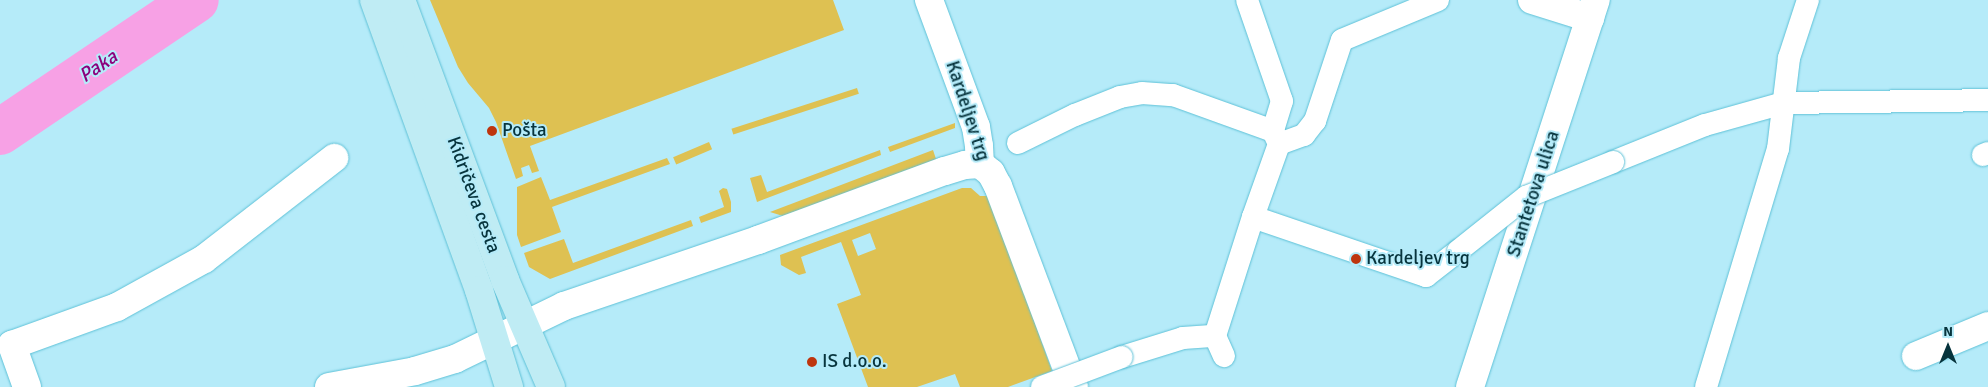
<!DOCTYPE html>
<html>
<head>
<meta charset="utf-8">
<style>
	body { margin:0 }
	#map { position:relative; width:1988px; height:387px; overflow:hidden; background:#b5ebf9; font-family:Signika,sans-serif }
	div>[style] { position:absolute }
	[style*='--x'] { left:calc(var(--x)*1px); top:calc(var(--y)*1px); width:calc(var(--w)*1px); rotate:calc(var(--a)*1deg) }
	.green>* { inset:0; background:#dec152; transform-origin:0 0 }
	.river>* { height:46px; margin:-23px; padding:0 23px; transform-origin:23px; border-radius:23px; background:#f7a1e5 }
	.roads { filter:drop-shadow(0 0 1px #5ec1d7) drop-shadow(0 0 1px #5ec1d7) }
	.pedestrian>* { height:22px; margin:-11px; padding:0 11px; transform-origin:11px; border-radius:11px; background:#fff }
	.minor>* { height:28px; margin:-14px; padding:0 14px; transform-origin:14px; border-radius:14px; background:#fff }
	.secondary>* { height:28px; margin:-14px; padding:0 14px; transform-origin:14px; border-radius:14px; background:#bfecf4 }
	.bridges { filter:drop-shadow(0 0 1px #5ec1d7) drop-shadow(0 0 1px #5ec1d7) }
	.pedestrian-bridge>* { height:22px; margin:-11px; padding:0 11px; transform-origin:11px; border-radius:11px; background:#fff }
	.dots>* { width:14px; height:14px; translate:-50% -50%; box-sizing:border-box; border:2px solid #b5ebf9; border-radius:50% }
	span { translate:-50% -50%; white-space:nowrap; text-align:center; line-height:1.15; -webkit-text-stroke:4px #b5ebf9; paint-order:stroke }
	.street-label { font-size:19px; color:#07343d }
	.poi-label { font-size:19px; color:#07343d }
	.left { translate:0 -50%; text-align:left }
	.water-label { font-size:20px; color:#8c007c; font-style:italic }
	.north { position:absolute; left:1923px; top:322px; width:50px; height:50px; -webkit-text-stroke:4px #b5ebf9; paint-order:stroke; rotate:0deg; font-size:14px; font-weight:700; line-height:20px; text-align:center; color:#07343d }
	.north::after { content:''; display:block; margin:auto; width:18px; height:22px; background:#07343d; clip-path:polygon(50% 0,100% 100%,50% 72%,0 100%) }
</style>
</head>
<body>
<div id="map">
	<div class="green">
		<div style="clip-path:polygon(430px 0,833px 0,844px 30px,530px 146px,539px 171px,532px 173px,529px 165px,521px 168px,523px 176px,516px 179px,496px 122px,489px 108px,468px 83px,458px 67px)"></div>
		<div style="left:857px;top:88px;width:6px;height:132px;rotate:72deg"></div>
		<div style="clip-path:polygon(955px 123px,955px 128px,890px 152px,888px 147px)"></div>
		<div style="left:709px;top:142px;width:8px;height:39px;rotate:67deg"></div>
		<div style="clip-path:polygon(880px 150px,881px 155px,757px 202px,750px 178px,761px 175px,767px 192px)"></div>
		<div style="clip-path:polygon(933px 150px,937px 162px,783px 216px,770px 212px)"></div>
		<div style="clip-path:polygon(667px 158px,670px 164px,552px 207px,561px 232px,521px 247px,517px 235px,517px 187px,541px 177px,550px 200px)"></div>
		<div style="clip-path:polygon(723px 188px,727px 189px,731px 202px,731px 212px,701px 223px,699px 217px,724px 207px,719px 191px)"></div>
		<div style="clip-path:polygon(evenodd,962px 188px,971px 188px,980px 196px,990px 196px,1052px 371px,1008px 387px,960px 387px,955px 374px,917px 387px,868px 387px,837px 304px,861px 295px,841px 242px,801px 257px,806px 273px,799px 275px,781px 265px,780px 255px,962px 188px,870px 233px,876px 249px,858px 256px,852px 240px,870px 233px)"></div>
		<div style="clip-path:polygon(691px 220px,693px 226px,550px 279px,529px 267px,524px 253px,564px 239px,573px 263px)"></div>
	</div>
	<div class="river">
		<div style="--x:0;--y:132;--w:236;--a:-34"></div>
	</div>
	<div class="roads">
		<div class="pedestrian">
			<div style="--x:1247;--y:0;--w:107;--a:70.9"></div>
			<div style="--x:1282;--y:101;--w:31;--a:107"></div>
			<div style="--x:1273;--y:131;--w:14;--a:65"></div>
			<div style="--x:1279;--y:144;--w:77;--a:109.6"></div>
			<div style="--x:1018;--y:143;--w:64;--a:-26.2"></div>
			<div style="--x:1075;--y:115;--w:48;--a:-21.8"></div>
			<div style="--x:1120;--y:97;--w:22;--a:-10"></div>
			<div style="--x:1142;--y:93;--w:31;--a:4"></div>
			<div style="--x:1173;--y:95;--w:106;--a:19.8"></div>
			<div style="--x:1279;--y:144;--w:27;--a:-20"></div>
			<div style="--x:1304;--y:135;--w:18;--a:-52"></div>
			<div style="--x:1315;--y:121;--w:85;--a:-71.6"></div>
			<div style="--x:1342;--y:40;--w:104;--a:-22.6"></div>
			<div style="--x:1983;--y:155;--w:5;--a:-22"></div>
			<div style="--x:1613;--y:162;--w:99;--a:-21.9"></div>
			<div style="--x:1705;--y:125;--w:82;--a:-15.6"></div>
			<div style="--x:1784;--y:103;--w:204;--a:-0.8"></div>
			<div style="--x:1215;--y:336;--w:22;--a:66"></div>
			<div style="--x:1122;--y:357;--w:64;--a:-17.3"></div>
			<div style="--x:1183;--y:338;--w:32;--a:-4"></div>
			<div style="--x:1215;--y:336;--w:125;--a:-72.3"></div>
			<div style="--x:1253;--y:217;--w:183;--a:18.8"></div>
			<div style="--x:1426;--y:276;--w:41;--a:-38"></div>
			<div style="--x:1706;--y:387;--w:249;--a:-73.2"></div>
			<div style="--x:1778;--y:149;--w:92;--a:-83.1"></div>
			<div style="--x:1789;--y:58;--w:61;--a:-71.9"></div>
		</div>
		<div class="minor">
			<div style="--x:929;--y:0;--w:135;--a:69.7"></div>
			<div style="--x:976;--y:127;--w:19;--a:81"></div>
			<div style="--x:979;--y:146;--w:18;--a:87"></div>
			<div style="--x:980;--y:164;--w:14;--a:39"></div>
			<div style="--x:991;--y:173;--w:15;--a:62"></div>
			<div style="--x:998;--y:186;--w:215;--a:69.3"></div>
			<div style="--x:1532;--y:0;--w:61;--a:17.2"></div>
			<div style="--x:1916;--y:356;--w:78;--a:-22.6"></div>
			<div style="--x:27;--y:387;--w:45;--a:-109.7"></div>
			<div style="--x:12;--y:345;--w:112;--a:-19.9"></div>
			<div style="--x:117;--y:307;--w:99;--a:-28.9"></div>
			<div style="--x:204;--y:259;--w:165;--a:-37.8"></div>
			<div style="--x:329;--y:387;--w:87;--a:-10.5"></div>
			<div style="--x:415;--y:371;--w:42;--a:-16.7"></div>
			<div style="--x:455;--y:359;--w:121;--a:-25.9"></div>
			<div style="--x:564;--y:306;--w:205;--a:-18.8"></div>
			<div style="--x:758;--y:240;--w:199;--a:-20.3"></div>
			<div style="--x:945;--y:171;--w:21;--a:-17"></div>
			<div style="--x:965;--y:165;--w:15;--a:-4"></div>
			<div style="--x:1470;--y:387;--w:407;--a:-72"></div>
		</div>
		<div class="secondary">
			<div style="--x:374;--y:0;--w:308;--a:70.1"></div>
			<div style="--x:479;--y:290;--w:102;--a:72.8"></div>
			<div style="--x:401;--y:0;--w:299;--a:69.6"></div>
			<div style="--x:505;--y:280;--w:116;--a:66.7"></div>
		</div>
	</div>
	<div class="bridges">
		<div class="pedestrian-bridge">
			<div style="--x:1458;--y:251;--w:87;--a:-38.5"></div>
			<div style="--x:1526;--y:197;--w:94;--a:-21.9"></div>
			<div style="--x:1042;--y:387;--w:85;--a:-20.6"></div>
		</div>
	</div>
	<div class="dots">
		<div style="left:492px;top:131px;background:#be350e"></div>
		<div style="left:1356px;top:259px;background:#be350e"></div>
		<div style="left:812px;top:362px;background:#be350e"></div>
	</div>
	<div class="street-label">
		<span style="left:967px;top:111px;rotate:72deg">Kardeljev trg</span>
		<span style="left:1534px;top:194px;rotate:-72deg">Stantetova ulica</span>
		<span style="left:473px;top:195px;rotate:70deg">Kidričeva cesta</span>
	</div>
	<div class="poi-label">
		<span class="left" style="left:502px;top:131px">Pošta</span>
		<span class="left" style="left:1366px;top:259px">Kardeljev trg</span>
		<span class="left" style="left:822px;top:362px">IS d.o.o.</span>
	</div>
	<div class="water-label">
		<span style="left:98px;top:66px;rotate:-34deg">Paka</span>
	</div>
	<div class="north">N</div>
</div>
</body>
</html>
